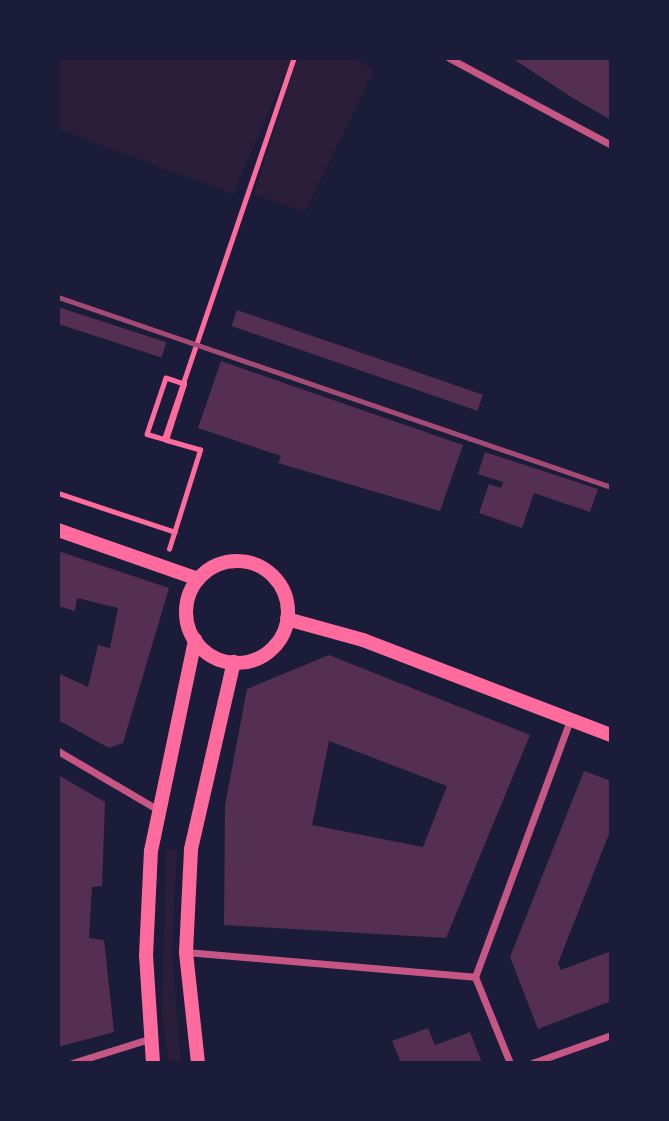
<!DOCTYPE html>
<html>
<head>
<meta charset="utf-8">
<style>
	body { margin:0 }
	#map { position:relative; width:669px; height:1121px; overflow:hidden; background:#1b1b3a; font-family:"Noto Sans",sans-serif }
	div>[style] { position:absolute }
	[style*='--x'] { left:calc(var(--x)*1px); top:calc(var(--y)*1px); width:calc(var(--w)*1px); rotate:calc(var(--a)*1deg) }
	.green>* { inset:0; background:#2a1e3b }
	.building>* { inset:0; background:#542f53; transform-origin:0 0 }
	.path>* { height:4.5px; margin:-2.25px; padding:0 2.25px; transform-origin:2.25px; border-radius:2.25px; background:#ff6b9d }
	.minor>* { height:7px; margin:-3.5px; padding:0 3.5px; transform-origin:3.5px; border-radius:3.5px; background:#c65784 }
	.secondary>* { height:14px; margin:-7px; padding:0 7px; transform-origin:7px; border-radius:7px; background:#ff6b9d }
	.secondary>.ring { margin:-7px; padding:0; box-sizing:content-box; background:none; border:14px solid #ff6b9d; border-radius:50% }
	.rail>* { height:5px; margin:-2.5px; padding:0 2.5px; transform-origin:2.5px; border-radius:2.5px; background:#a44b75 }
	span { translate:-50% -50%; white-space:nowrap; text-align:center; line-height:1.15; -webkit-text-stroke:5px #1b1b3a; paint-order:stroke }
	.frame { position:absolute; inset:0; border:60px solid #1b1b3a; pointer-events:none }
</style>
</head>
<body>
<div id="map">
	<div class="green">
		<div style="clip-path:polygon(58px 58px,292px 58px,233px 194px,58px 129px)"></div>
		<div style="clip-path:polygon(296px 58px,353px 58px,374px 70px,305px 212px,254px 195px)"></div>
		<div style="clip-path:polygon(166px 850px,177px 850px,172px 952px,181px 1063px,169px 1063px,162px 1015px)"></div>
	</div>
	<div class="building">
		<div style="clip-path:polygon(512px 58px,611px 58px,611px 120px,571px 97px)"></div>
		<div style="left:58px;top:307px;width:114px;height:16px;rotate:18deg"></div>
		<div style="left:237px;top:310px;width:260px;height:17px;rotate:19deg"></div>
		<div style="clip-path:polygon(221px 361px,463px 445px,440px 511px,278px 463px,281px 456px,198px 428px)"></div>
		<div style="clip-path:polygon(485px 452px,598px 489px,590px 512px,534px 493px,522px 528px,479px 513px,489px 484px,501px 488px,503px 482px,478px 474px)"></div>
		<div style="clip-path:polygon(58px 551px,169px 588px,123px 743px,109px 748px,58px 720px,58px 673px,88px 687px,98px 645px,110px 648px,118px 608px,77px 598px,75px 611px,58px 606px)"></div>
		<div style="clip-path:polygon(evenodd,329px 655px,530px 735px,446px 938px,224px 925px,225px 805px,247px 689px,329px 655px,329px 741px,447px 786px,423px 847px,312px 825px,329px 741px)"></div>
		<div style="clip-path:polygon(584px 771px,611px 781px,611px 829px,558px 963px,561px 970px,611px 951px,611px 1001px,538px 1029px,510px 957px)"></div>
		<div style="clip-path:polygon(58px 775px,105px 802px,102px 886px,92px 887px,89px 938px,104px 940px,114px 1032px,58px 1047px)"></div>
		<div style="clip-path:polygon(428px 1028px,435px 1045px,470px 1032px,482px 1063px,401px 1063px,392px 1041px)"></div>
	</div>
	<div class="path">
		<div style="--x:58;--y:493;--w:123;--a:18.4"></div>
		<div style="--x:169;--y:549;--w:104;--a:-72.6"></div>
		<div style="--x:200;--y:450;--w:35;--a:-164"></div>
		<div style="--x:166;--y:440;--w:59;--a:-72.2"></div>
		<div style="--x:184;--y:384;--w:19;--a:-162"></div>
		<div style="--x:166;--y:378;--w:59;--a:108.7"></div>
		<div style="--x:147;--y:434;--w:18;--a:16"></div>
		<div style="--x:164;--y:439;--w:403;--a:-71.2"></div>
	</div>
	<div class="minor">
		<div style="--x:449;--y:58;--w:184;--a:28.2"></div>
		<div style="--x:58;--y:751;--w:113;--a:30.4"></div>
		<div style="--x:186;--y:952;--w:290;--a:4.9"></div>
		<div style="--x:72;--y:1063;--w:81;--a:-17.3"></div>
		<div style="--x:510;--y:1063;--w:93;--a:-112.1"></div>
		<div style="--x:475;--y:977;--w:276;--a:-69.7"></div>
		<div style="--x:532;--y:1063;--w:84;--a:-19.5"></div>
	</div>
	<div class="secondary">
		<div style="--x:58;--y:530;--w:148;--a:19.3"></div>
		<div class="ring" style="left:186px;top:561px;width:88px;height:88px"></div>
		<div style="--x:287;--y:619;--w:79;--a:15.4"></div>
		<div style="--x:363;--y:640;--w:266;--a:21"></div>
		<div style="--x:153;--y:1063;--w:107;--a:-93.7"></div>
		<div style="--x:146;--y:956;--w:105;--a:-87.3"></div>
		<div style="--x:151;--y:851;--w:216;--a:-78.2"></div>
		<div style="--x:198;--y:1063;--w:112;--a:-96.2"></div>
		<div style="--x:186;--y:952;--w:103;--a:-87.2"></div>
		<div style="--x:191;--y:849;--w:192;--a:-77.1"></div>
	</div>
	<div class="rail">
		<div style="--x:58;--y:297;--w:585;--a:18.96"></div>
	</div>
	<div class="frame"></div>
</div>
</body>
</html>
